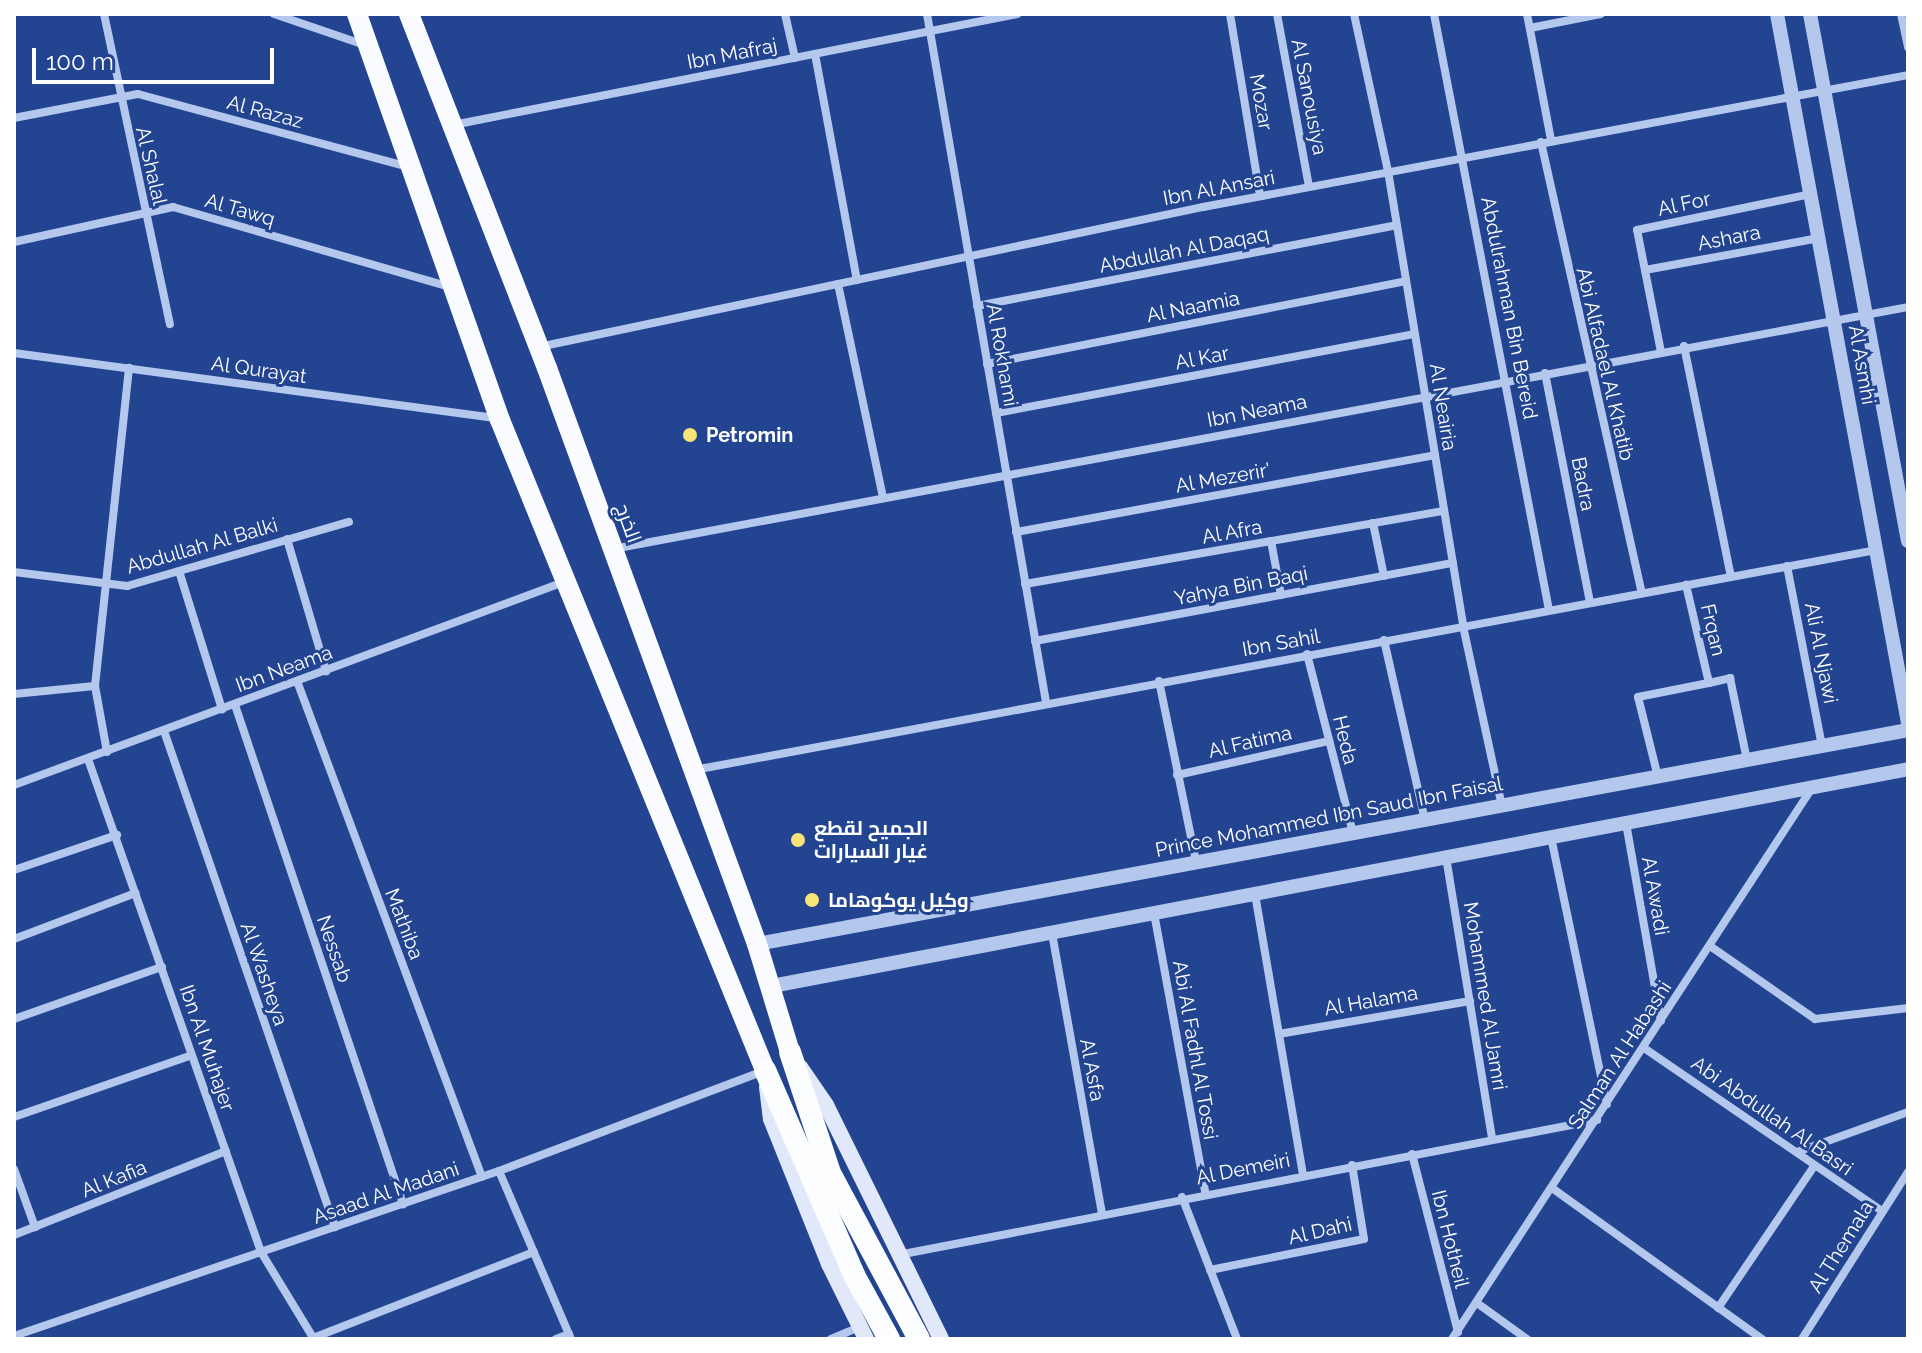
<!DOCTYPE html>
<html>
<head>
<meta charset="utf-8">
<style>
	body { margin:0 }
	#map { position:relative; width:1922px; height:1353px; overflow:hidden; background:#234591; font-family:Raleway,Cairo,sans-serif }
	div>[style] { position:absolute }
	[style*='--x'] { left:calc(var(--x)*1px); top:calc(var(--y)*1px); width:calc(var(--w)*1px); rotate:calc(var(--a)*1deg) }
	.minor>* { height:8px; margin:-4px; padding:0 4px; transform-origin:4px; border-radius:4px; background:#b4c7ed }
	.tertiary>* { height:14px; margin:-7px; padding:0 7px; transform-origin:7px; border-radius:7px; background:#b4c7ed }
	.secondary>* { height:16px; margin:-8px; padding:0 8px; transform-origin:8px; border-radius:8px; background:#e0e8fa }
	.primary>* { height:20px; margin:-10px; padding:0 10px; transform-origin:10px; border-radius:10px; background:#fafbff }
	.trunk>* { height:22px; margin:-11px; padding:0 11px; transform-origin:11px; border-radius:11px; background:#fcfdff }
	.dots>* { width:22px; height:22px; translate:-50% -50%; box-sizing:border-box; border:4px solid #234591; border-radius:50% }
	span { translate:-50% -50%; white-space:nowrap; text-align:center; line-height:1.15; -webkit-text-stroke:6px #234591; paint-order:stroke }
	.street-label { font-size:20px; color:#fff }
	.poi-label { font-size:20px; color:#fff; font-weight:700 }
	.left { translate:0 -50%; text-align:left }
	.frame { position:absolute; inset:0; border:16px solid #fff; pointer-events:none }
	.scale { position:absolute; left:32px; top:48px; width:242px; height:36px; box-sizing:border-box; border:4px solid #fff; border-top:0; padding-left:10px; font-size:24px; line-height:28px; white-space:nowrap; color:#fff; -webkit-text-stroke:6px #234591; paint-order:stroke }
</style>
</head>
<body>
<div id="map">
	<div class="minor">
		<div style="--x:104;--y:14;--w:317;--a:78"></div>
		<div style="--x:274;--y:14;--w:96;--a:18.8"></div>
		<div style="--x:785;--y:14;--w:45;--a:77.2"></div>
		<div style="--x:927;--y:14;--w:698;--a:80.19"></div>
		<div style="--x:1230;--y:14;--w:184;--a:80.6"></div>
		<div style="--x:1277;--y:14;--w:175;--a:79.5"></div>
		<div style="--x:1354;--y:14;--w:161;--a:77.8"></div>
		<div style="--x:1388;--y:171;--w:461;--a:80.6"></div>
		<div style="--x:1463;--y:626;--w:184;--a:77.8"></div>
		<div style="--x:1434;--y:14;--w:607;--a:79.08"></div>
		<div style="--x:1527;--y:14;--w:128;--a:79.2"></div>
		<div style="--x:1901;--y:14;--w:34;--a:78"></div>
		<div style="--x:1530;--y:28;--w:72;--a:-11.2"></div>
		<div style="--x:815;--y:54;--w:230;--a:79.5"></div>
		<div style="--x:14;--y:118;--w:126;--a:-11"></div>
		<div style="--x:138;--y:94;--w:280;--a:15.1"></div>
		<div style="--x:453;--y:125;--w:575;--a:-11.13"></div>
		<div style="--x:1541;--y:142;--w:462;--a:77.4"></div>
		<div style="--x:14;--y:242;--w:163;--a:-12.4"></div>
		<div style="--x:173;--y:207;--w:288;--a:16.1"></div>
		<div style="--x:1645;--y:270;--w:177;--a:-10.4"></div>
		<div style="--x:838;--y:284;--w:219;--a:78.1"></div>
		<div style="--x:977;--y:306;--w:427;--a:-10.9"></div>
		<div style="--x:1684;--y:346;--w:235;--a:78.5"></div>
		<div style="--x:539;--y:347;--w:679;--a:-11.91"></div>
		<div style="--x:1203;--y:207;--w:717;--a:-10.6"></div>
		<div style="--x:1661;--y:352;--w:124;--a:-101.1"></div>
		<div style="--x:1637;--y:230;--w:178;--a:-11.7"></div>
		<div style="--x:14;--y:353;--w:489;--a:7.7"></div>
		<div style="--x:987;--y:364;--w:427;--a:-11.2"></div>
		<div style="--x:1545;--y:373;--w:233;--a:78.9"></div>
		<div style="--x:996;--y:413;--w:425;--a:-10.7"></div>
		<div style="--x:1373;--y:523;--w:54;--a:78.3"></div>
		<div style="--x:1016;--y:532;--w:426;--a:-10.4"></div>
		<div style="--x:287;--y:539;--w:138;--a:73.5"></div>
		<div style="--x:1271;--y:541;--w:55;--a:79.5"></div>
		<div style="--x:613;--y:549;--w:1317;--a:-10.58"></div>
		<div style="--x:1787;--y:566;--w:183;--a:79"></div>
		<div style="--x:179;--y:571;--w:145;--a:72.7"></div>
		<div style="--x:14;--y:572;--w:114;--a:7.1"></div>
		<div style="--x:127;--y:586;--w:231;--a:-16.1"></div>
		<div style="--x:1025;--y:584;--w:425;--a:-9.9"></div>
		<div style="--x:1384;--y:640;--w:185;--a:77.2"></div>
		<div style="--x:1035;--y:641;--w:425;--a:-10.6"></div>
		<div style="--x:1307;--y:654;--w:185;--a:75.6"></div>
		<div style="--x:297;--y:681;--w:529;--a:69.55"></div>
		<div style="--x:1159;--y:681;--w:185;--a:78.4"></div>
		<div style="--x:1709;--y:683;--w:22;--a:-13"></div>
		<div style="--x:1730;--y:678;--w:84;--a:78.3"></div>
		<div style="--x:14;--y:694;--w:81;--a:-5.6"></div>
		<div style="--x:235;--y:705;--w:527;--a:71.39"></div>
		<div style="--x:164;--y:731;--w:525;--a:70.98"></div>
		<div style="--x:107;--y:752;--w:67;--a:-100.3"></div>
		<div style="--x:95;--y:686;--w:320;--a:-83.9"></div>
		<div style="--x:88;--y:759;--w:522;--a:70.66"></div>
		<div style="--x:261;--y:1252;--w:102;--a:58.7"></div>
		<div style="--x:694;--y:770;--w:1202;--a:-10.54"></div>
		<div style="--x:1177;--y:775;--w:156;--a:-12.6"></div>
		<div style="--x:1658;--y:777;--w:82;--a:-104"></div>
		<div style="--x:1638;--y:697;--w:72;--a:-11.2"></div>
		<div style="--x:1709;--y:683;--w:101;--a:-103.2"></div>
		<div style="--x:14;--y:785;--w:586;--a:-20.26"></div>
		<div style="--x:1626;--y:823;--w:201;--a:80"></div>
		<div style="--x:1551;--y:837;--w:273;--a:78.2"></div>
		<div style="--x:1446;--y:857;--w:286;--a:80.7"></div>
		<div style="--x:14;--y:870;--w:109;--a:-18.8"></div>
		<div style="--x:1255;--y:894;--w:284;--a:80.3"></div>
		<div style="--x:1154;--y:913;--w:284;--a:79.6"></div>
		<div style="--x:1052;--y:933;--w:284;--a:79.9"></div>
		<div style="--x:14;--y:939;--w:130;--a:-20.7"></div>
		<div style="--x:1710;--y:946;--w:128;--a:34.8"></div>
		<div style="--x:1815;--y:1019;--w:94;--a:-6.7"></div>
		<div style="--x:14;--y:1019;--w:157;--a:-19.4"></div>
		<div style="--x:1279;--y:1034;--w:194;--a:-9.8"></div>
		<div style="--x:1644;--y:1048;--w:288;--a:34.4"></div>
		<div style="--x:14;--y:1117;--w:188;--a:-19.2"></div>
		<div style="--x:1797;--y:1152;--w:118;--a:-19.8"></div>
		<div style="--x:1412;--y:1154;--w:184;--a:75.5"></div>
		<div style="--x:14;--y:1169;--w:62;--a:70.1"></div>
		<div style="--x:499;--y:1171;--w:183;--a:66.8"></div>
		<div style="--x:1552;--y:1188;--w:259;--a:35.7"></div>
		<div style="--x:1182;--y:1197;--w:152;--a:68.8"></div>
		<div style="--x:14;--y:1235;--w:228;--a:-21.6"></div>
		<div style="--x:898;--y:1255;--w:712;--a:-10.93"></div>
		<div style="--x:1210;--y:1270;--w:157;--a:-11.4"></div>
		<div style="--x:1364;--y:1239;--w:75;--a:-99.2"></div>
		<div style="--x:1477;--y:1303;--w:62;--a:35.8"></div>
		<div style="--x:1718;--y:1308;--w:171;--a:-55.9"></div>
		<div style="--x:14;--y:1336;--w:512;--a:-18.79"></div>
		<div style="--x:499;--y:1171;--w:282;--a:-20.7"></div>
		<div style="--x:313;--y:1338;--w:237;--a:-21.3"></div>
		<div style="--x:556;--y:1339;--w:14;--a:-21"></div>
		<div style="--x:831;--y:1339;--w:28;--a:-23"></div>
		<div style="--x:1452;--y:1339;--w:658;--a:-56.84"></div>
		<div style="--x:1802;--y:1339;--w:198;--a:-57.6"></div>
	</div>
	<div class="tertiary">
		<div style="--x:1777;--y:14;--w:721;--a:79.53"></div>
		<div style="--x:1810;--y:14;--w:536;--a:79.47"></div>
		<div style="--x:757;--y:944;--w:1171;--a:-10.53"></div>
		<div style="--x:772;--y:986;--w:1157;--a:-10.81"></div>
	</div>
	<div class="secondary">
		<div style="--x:800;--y:1067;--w:46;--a:55.6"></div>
		<div style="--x:826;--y:1105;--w:261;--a:63.8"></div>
		<div style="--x:767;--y:1087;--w:32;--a:83"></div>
		<div style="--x:771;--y:1119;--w:156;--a:68.2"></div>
		<div style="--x:829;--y:1264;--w:84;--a:63.7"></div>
	</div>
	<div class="primary">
		<div style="--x:357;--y:14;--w:430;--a:70.6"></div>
		<div style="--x:500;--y:420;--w:702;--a:67.82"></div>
		<div style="--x:409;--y:14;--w:380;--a:68.7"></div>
		<div style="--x:547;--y:368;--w:613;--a:69.97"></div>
		<div style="--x:757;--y:944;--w:113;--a:73"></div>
	</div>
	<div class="trunk">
		<div style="--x:790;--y:1052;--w:127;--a:71.7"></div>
		<div style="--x:830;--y:1173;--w:188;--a:61.8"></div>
		<div style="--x:765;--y:1070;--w:223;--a:66.5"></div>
		<div style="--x:854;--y:1275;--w:73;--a:61.3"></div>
	</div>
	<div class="dots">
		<div style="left:690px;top:435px;background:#f8e377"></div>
		<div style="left:798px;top:840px;background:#f8e377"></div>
		<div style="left:812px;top:900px;background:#f8e377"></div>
	</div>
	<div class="street-label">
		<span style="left:732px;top:54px;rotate:-11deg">Ibn Mafraj</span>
		<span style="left:1309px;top:97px;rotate:79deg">Al Sanousiya</span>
		<span style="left:1261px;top:102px;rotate:80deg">Mozar</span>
		<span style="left:265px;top:112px;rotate:15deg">Al Razaz</span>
		<span style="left:151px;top:166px;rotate:77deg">Al Shalal</span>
		<span style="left:1219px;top:188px;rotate:-11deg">Ibn Al Ansari</span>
		<span style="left:1684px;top:204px;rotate:-12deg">Al For</span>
		<span style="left:240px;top:210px;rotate:16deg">Al Tawq</span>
		<span style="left:1729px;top:238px;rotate:-11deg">Ashara</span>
		<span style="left:1184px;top:250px;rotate:-11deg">Abdullah Al Daqaq</span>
		<span style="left:1193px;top:307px;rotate:-11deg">Al Naamia</span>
		<span style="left:1509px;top:308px;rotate:79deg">Abdulrahman Bin Bereid</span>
		<span style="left:1002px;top:355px;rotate:80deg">Al Rokhami</span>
		<span style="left:1202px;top:358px;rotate:-11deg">Al Kar</span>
		<span style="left:1605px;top:364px;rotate:77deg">Abi Alfadael Al Khatib</span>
		<span style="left:1862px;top:365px;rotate:80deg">Al Asmhi</span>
		<span style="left:259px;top:370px;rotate:8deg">Al Qurayat</span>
		<span style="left:1443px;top:407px;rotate:81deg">Al Neairia</span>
		<span style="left:1257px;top:411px;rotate:-11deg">Ibn Neama</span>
		<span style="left:1223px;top:478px;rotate:-10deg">Al Mezerir'</span>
		<span style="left:1583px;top:484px;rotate:79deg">Badra</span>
		<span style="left:628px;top:523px;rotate:70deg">الخرج</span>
		<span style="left:1232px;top:532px;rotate:-10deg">Al Afra</span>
		<span style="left:202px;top:546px;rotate:-16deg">Abdullah Al Balki</span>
		<span style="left:1241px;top:586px;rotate:-11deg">Yahya Bin Baqi</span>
		<span style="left:1713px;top:630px;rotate:77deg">Frqan</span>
		<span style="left:1281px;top:643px;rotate:-10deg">Ibn Sahil</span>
		<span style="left:1821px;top:653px;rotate:79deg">Ali Al Njawi</span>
		<span style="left:284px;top:669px;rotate:-20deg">Ibn Neama</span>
		<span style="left:1345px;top:740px;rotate:76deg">Heda</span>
		<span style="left:1250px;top:742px;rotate:-13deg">Al Fatima</span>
		<span style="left:1329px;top:817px;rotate:-11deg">Prince Mohammed Ibn Saud Ibn Faisal</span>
		<span style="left:1655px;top:896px;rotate:80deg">Al Awadi</span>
		<span style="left:404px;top:924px;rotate:69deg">Mathiba</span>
		<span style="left:334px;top:949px;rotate:71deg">Nessab</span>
		<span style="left:264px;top:974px;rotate:71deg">Al Washeya</span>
		<span style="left:1485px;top:996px;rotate:81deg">Mohammed Al Jamri</span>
		<span style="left:1371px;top:1001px;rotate:-10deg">Al Halama</span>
		<span style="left:207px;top:1048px;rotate:71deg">Ibn Al Muhajer</span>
		<span style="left:1195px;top:1050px;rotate:80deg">Abi Al Fadhl Al Tossi</span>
		<span style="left:1620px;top:1055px;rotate:-57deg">Salman Al Habashi</span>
		<span style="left:1092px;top:1070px;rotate:80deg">Al Asfa</span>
		<span style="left:1772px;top:1116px;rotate:35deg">Abi Abdullah Al Basri</span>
		<span style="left:1243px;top:1169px;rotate:-11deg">Al Demeiri</span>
		<span style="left:114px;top:1179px;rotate:-22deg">Al Kafia</span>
		<span style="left:386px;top:1193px;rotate:-19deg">Asaad Al Madani</span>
		<span style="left:1320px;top:1231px;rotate:-13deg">Al Dahi</span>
		<span style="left:1450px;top:1239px;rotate:76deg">Ibn Hotheil</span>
		<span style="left:1841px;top:1247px;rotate:-58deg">Al Themala</span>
	</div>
	<div class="poi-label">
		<span class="left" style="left:706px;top:435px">Petromin</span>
		<span class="left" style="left:814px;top:840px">الجميح لقطع<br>غيار السيارات</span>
		<span class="left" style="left:828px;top:900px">وكيل يوكوهاما</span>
	</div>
	<div class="frame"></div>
	<div class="scale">100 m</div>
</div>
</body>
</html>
